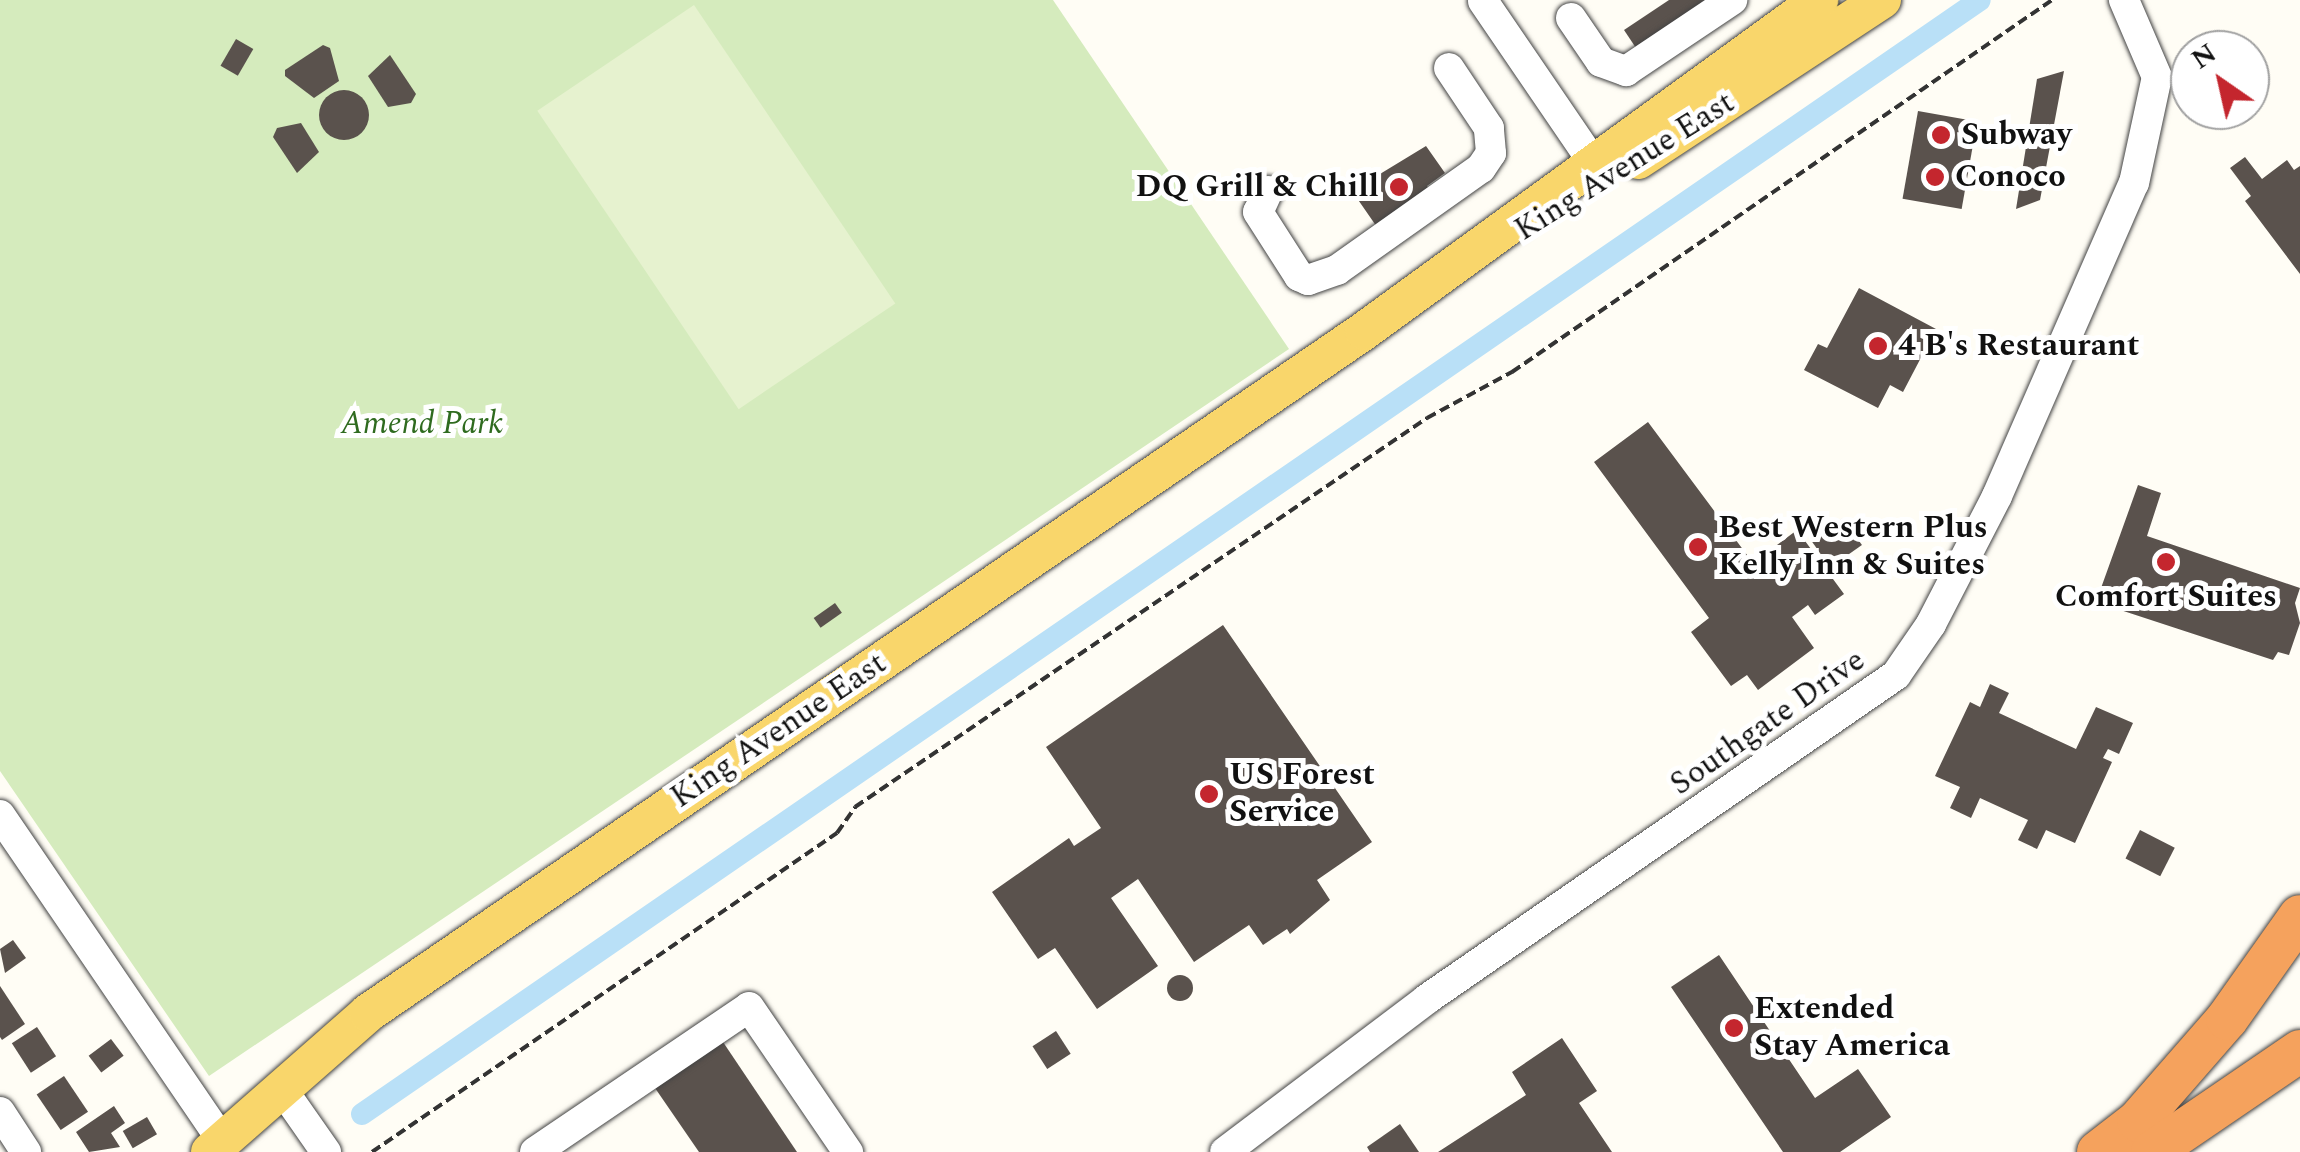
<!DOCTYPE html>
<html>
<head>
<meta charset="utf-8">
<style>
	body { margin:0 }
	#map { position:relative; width:2300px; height:1152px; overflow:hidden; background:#fffdf5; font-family:Spectral,serif }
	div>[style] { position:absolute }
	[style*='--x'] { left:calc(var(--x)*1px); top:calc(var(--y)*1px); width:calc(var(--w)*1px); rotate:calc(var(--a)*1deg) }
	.green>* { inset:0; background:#d5ebbd }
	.pitch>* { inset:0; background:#e6f2cf; transform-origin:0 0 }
	.canal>* { height:22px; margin:-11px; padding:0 11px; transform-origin:11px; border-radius:11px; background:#b9e0f7 }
	.building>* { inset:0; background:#5a524d; transform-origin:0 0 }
	.round { border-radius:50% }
	.path>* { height:4px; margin-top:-2px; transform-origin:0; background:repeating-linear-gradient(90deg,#333 0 10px,transparent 0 15px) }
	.roads { filter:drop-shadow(0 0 2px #444) drop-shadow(0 0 2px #444) }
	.minor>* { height:30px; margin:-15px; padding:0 15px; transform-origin:15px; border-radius:15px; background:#fff }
	.major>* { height:38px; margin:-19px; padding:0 19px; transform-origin:19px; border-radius:19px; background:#f9d66b }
	.highway>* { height:42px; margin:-21px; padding:0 21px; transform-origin:21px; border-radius:21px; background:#f5a25d }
	.dots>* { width:28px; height:28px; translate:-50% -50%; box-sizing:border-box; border:5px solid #fff; border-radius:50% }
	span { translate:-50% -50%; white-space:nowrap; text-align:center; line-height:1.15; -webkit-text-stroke:10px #fff; paint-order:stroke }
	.poi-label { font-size:32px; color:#111; font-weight:700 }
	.left { translate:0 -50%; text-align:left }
	.right { translate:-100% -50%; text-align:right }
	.street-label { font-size:32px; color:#111 }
	.park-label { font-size:32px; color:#2f6b1f; font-style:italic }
	.north { position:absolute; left:2170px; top:30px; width:100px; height:100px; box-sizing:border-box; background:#fff; border:2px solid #a0a0a0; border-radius:50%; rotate:326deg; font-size:28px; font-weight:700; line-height:40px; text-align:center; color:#111 }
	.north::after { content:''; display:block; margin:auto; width:35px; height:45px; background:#c4262e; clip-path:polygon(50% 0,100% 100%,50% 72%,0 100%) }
</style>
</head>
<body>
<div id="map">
	<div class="green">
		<div style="clip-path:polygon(0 0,1053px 0,1289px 349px,209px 1076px,0 771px)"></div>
	</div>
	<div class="pitch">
		<div style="left:694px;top:5px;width:360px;height:189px;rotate:56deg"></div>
	</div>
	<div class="canal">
		<div style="--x:362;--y:1114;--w:1964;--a:-34.55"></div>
	</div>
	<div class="building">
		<div style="clip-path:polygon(1669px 0,1712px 0,1638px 51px,1624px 30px)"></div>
		<div style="left:236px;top:39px;width:20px;height:31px;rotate:30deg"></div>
		<div style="clip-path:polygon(323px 45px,330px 48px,339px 81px,314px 98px,285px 76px,285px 70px)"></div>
		<div style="clip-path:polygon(390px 55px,416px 94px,411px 103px,388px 107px,368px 76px)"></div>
		<div style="clip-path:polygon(2064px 71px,2040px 200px,2016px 209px,2037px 79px)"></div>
		<div class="round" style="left:319px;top:90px;width:50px;height:50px"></div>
		<div style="left:1918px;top:111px;width:60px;height:89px;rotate:10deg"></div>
		<div style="clip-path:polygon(301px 123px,319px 152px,297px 173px,273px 137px,277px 128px)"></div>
		<div style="clip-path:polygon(1426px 146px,1445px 173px,1427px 186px,1432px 193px,1379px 230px,1352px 191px)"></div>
		<div style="clip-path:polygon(2245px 157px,2262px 179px,2287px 160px,2294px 170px,2300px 166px,2300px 274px,2245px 201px,2251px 196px,2230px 168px)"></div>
		<div style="clip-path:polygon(1859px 288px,1936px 329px,1903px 392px,1890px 385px,1878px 408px,1804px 370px,1818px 344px,1827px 348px)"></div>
		<div style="clip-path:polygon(1648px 422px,1753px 563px,1797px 530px,1844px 594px,1815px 615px,1808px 605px,1792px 617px,1814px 648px,1758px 690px,1747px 675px,1731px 686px,1691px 632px,1709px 618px,1594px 462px)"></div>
		<div style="clip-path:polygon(2138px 485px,2161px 493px,2147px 536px,2300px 588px,2295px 603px,2300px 623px,2289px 655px,2278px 652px,2273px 660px,2096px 602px)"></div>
		<div style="left:1843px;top:518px;width:33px;height:39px;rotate:55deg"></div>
		<div style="left:835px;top:603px;width:12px;height:26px;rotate:55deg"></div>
		<div style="clip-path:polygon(1223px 625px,1372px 842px,1317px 880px,1330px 900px,1290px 934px,1287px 929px,1263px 945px,1249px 925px,1194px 962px,1138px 879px,1111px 898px,1158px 966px,1097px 1009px,1055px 948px,1038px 959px,992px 892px,1069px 838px,1074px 846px,1101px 828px,1046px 747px)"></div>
		<div style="clip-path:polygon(1990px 684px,2009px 693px,1999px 713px,2076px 749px,2096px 707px,2133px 723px,2119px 754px,2108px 749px,2103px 758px,2112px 762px,2075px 843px,2046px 830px,2037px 849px,2018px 840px,2028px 820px,1980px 798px,1971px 818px,1950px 808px,1960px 787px,1935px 776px,1970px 702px,1980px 707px)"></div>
		<div style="left:2140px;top:830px;width:39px;height:32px;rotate:27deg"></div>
		<div style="clip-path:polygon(13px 940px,26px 958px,5px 973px,0 949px)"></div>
		<div style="clip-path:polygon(1719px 955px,1815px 1098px,1858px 1069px,1891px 1117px,1840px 1152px,1783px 1152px,1671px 987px)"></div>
		<div class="round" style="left:1167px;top:975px;width:26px;height:26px"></div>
		<div style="clip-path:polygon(0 986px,25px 1024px,2px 1040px,0 1037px)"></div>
		<div style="left:37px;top:1027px;width:35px;height:30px;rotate:57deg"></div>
		<div style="left:1056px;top:1031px;width:27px;height:28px;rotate:57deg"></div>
		<div style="clip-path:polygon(1562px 1038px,1597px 1091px,1579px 1103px,1612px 1152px,1438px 1152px,1526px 1095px,1512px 1072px)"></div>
		<div style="left:111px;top:1039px;width:21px;height:28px;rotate:53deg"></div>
		<div style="clip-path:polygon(723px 1042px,797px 1152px,699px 1152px,655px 1088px)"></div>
		<div style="left:64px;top:1076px;width:43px;height:33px;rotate:56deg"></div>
		<div style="clip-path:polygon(114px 1106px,125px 1123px,111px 1133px,120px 1147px,89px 1152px,76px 1132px)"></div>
		<div style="left:147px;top:1117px;width:20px;height:28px;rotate:60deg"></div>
		<div style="clip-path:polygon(1400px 1124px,1419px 1152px,1370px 1152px,1367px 1147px)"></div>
	</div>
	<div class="path">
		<div style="--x:372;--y:1152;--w:564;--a:-34.45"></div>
		<div style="--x:837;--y:833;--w:32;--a:-55"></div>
		<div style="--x:855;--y:807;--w:692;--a:-34.22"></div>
		<div style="--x:1427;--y:418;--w:97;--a:-28.4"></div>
		<div style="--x:1512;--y:372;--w:656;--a:-34.56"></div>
	</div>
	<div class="roads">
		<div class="minor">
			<div style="--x:1483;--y:1;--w:197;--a:55.7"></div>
			<div style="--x:1571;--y:18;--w:53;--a:55.7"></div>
			<div style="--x:1601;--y:62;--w:27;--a:20"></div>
			<div style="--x:1626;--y:71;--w:128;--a:-33.8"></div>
			<div style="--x:1268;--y:191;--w:23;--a:115"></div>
			<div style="--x:1258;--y:212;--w:76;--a:57.4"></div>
			<div style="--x:1299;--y:276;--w:10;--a:24"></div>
			<div style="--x:1308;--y:280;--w:31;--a:-19"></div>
			<div style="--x:1337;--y:270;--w:176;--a:-35.3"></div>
			<div style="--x:1481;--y:168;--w:18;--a:-56"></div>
			<div style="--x:1491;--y:153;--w:25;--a:-95"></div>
			<div style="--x:1489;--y:128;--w:72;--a:-123.7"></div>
			<div style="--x:0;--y:815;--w:394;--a:55.7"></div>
			<div style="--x:282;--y:1089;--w:77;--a:55.1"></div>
			<div style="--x:0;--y:1112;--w:48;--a:57"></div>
			<div style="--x:535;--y:1152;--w:258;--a:-34.1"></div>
			<div style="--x:749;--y:1007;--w:176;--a:55.7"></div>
			<div style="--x:1225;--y:1152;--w:253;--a:-37.1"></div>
			<div style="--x:1427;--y:999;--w:570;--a:-34.64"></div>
			<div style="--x:1896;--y:675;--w:62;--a:-55.5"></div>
			<div style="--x:1931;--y:624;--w:144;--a:-62.7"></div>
			<div style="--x:1997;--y:496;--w:342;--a:-66.4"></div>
			<div style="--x:2134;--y:183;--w:108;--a:-77.8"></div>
			<div style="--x:2157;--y:77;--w:84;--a:-113.2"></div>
		</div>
		<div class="major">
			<div style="--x:1638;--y:160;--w:292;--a:-33.3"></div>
			<div style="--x:210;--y:1152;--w:210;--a:-41.3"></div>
			<div style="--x:368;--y:1013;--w:1207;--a:-34.4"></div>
			<div style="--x:1364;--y:331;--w:563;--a:-36.03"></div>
		</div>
		<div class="highway">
			<div style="--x:2098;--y:1152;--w:51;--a:-37.8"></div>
			<div style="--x:2138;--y:1121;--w:135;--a:-48.9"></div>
			<div style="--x:2227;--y:1019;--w:126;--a:-54.7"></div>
			<div style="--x:2152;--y:1152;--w:179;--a:-34.3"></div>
		</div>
	</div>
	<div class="dots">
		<div style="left:1941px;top:135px;background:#c4262e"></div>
		<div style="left:1935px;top:177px;background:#c4262e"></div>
		<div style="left:1399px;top:187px;background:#c4262e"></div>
		<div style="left:1878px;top:346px;background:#c4262e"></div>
		<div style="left:1698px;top:547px;background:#c4262e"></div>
		<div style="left:2166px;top:562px;background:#c4262e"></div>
		<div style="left:1209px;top:794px;background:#c4262e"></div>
		<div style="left:1734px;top:1028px;background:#c4262e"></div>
	</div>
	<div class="poi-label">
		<span class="left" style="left:1961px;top:135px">Subway</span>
		<span class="left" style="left:1955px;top:177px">Conoco</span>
		<span class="right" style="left:1379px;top:187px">DQ Grill &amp; Chill</span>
		<span class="left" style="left:1898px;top:346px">4 B's Restaurant</span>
		<span class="left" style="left:1718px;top:547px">Best Western Plus<br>Kelly Inn &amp; Suites</span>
		<span style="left:2166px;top:597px">Comfort Suites</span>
		<span class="left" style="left:1229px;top:794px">US Forest<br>Service</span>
		<span class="left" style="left:1754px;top:1028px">Extended<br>Stay America</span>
	</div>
	<div class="street-label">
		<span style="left:1625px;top:167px;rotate:-32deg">King Avenue East</span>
		<span style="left:1768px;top:723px;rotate:-35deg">Southgate Drive</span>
		<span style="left:779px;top:731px;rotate:-34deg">King Avenue East</span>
	</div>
	<div class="park-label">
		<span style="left:422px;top:424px">Amend Park</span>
	</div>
	<div class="north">N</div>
</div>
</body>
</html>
